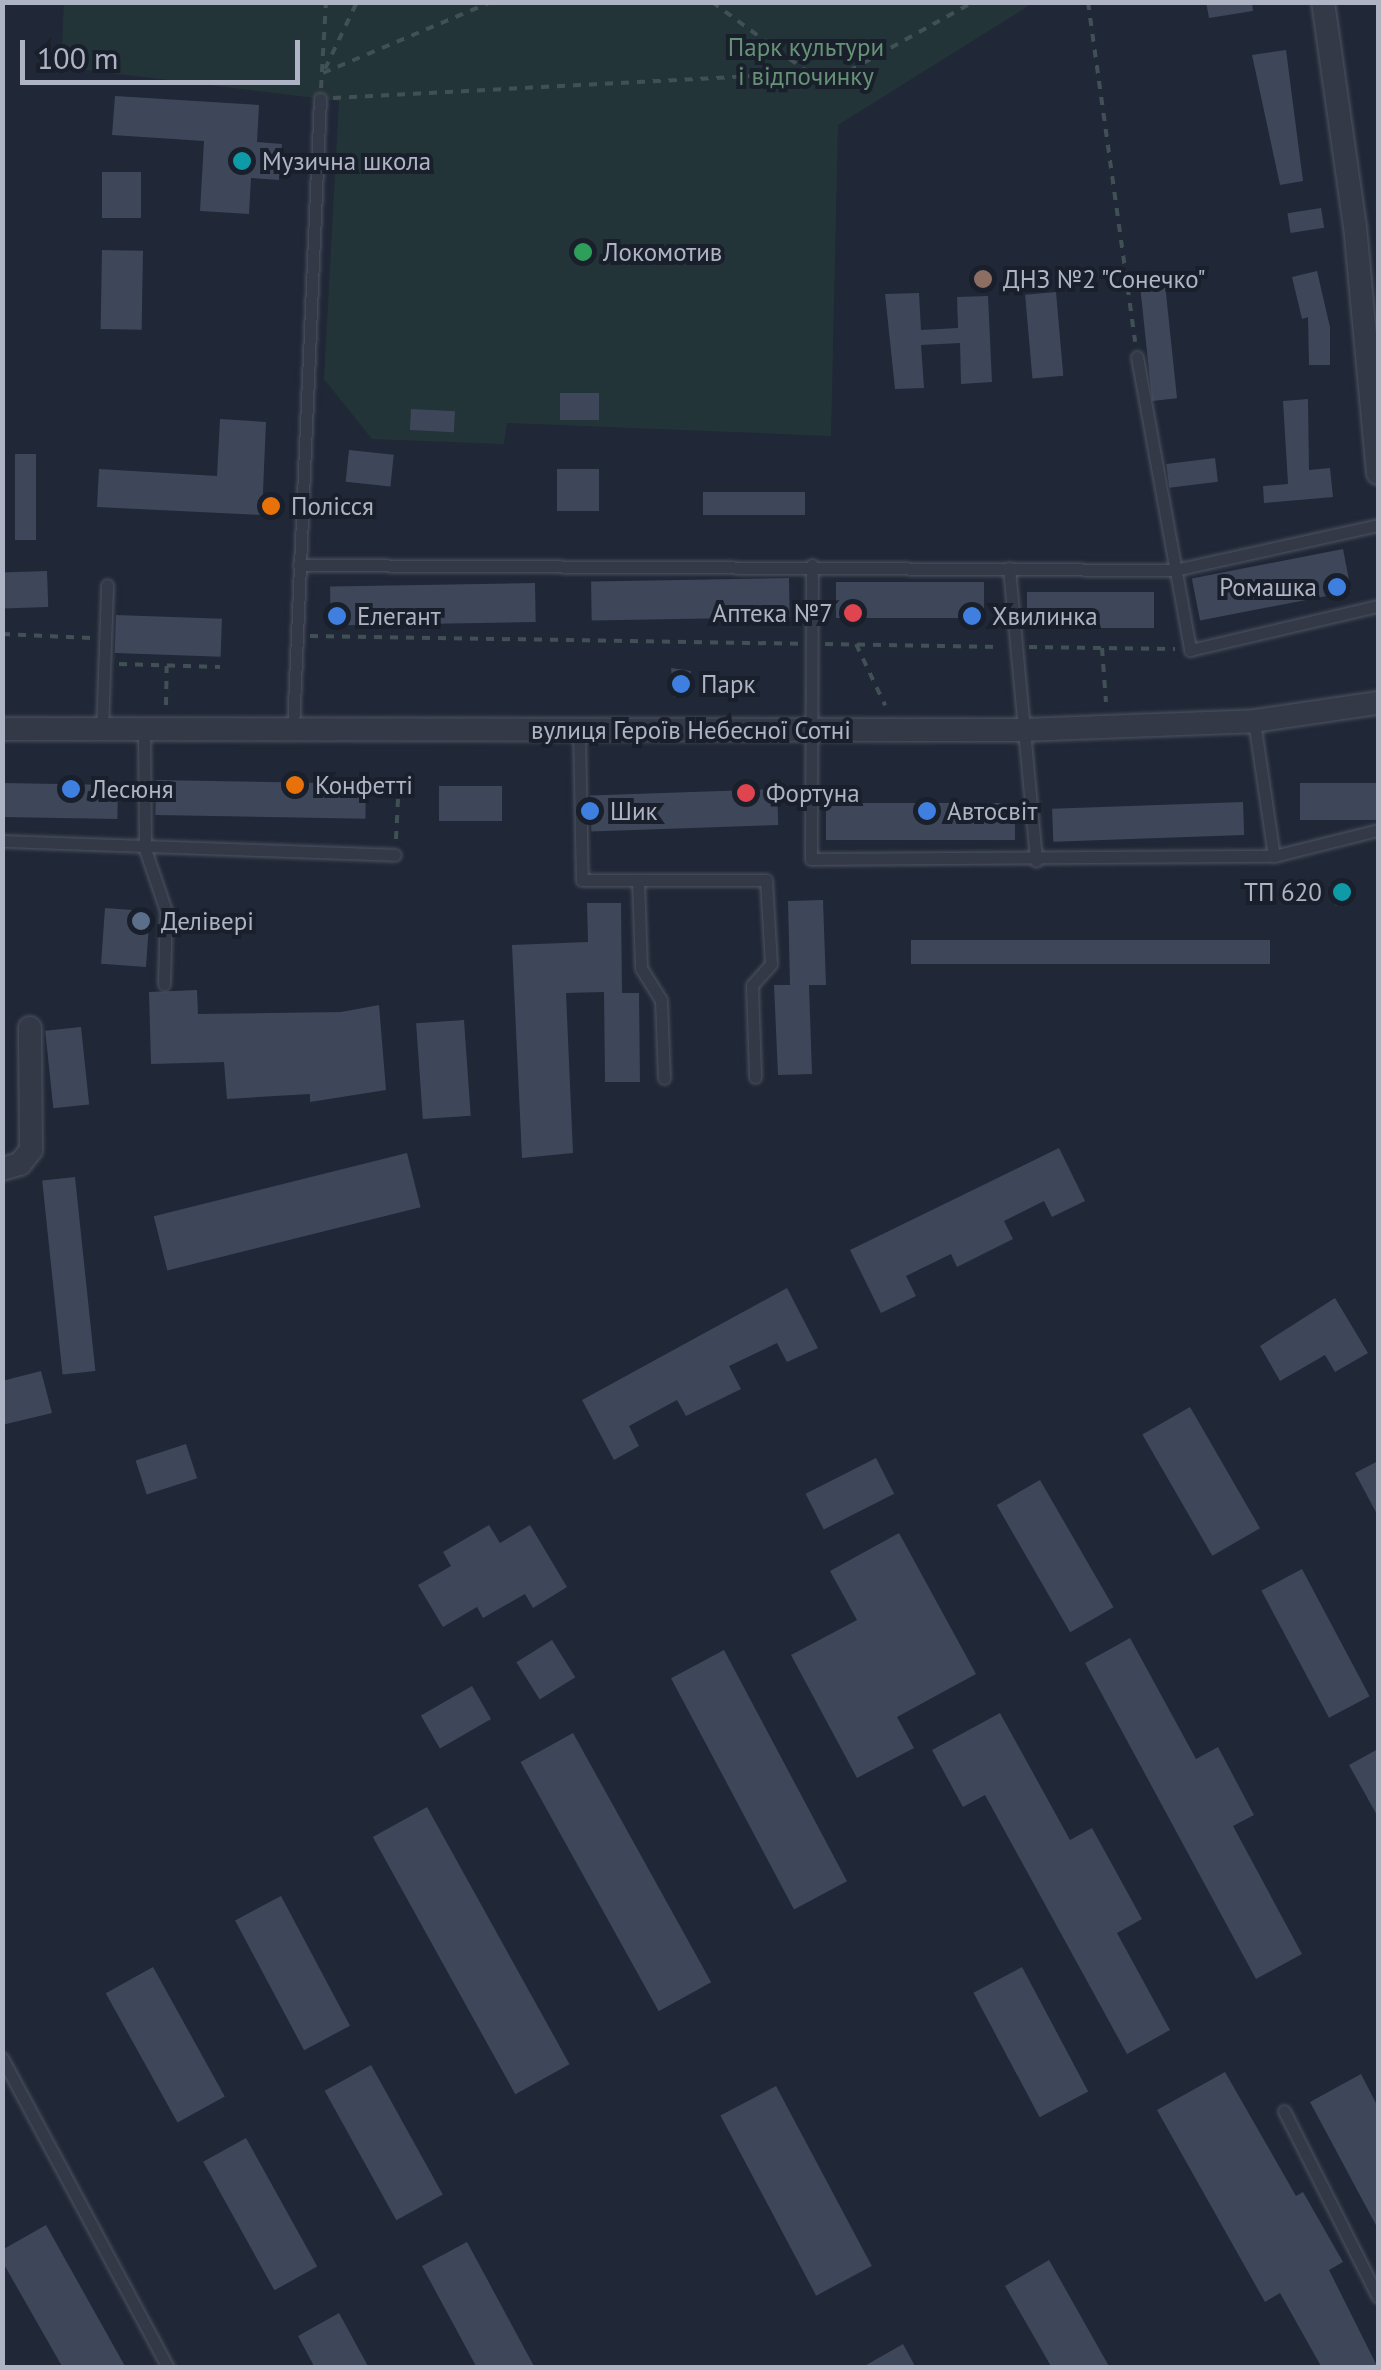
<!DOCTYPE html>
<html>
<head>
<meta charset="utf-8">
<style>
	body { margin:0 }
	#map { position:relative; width:1381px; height:2370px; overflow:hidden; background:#202736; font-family:"PT Sans",sans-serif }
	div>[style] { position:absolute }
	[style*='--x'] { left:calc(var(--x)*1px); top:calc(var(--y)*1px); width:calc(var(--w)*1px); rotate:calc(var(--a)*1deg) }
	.green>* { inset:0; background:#233438 }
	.building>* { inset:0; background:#3e4659; transform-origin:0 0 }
	.path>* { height:4px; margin-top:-2px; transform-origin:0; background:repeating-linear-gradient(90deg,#405055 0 8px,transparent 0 16px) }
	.roads { filter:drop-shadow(0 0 2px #4e5462) drop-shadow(0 0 2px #4e5462) }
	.lane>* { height:11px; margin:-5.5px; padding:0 5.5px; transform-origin:5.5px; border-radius:5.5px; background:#343947 }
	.street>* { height:22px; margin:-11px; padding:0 11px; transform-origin:11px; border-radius:11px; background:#343947 }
	.dots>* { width:28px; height:28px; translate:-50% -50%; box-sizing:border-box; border:5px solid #191f2b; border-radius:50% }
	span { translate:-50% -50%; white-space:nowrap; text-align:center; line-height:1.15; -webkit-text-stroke:8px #191f2b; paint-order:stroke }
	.park-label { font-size:25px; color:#669376 }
	.poi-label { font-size:25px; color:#aeb4c4 }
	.left { translate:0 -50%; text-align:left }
	.right { translate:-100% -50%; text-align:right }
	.street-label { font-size:25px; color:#aeb4c4 }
	.frame { position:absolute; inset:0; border:5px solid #aeb4c4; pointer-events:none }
	.scale { position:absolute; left:20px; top:40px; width:280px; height:45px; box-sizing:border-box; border:5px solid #aeb4c4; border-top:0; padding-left:12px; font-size:30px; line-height:35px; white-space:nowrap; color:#aeb4c4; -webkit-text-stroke:8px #191f2b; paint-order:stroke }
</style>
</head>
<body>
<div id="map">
	<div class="green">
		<div style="clip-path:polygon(64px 3px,1033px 3px,838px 125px,831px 436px,507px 423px,504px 444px,372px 439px,324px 379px,339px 101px,61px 67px)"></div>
	</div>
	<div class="building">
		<div style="clip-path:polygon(1206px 2px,1252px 2px,1253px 11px,1209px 18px)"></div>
		<div style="clip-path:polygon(1286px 50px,1303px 181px,1280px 185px,1252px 55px)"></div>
		<div style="clip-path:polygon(115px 96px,259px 105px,257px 142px,282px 144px,279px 180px,251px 178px,249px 214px,200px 211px,204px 141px,112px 135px)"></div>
		<div style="left:102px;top:172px;width:39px;height:46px"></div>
		<div style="left:1321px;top:208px;width:20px;height:34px;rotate:81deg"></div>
		<div style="left:102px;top:250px;width:41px;height:79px;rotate:1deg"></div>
		<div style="clip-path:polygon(1317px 271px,1330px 327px,1330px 365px,1309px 365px,1308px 317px,1302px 319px,1292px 277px)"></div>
		<div style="left:1165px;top:284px;width:115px;height:25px;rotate:84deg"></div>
		<div style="left:1056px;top:292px;width:84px;height:31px;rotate:85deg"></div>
		<div style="clip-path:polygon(919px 293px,921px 330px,958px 328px,957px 297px,988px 296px,992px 382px,961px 384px,960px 343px,921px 345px,924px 388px,895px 389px,885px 294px)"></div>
		<div style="left:560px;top:393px;width:39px;height:27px"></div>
		<div style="clip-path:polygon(1308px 399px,1309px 470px,1330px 468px,1333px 497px,1264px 503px,1263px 486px,1288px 484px,1283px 401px)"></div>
		<div style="left:411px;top:409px;width:44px;height:21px;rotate:3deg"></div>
		<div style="clip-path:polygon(220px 419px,266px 422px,262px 515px,97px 507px,99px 469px,217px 476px)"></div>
		<div style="left:349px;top:450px;width:45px;height:32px;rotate:6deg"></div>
		<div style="left:15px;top:454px;width:21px;height:86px"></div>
		<div style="left:1215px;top:458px;width:24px;height:49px;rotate:83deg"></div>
		<div style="left:557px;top:469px;width:42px;height:42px"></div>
		<div style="left:703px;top:492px;width:102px;height:23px"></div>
		<div style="left:1343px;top:549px;width:43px;height:154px;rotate:79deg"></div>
		<div style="left:47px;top:571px;width:36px;height:45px;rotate:88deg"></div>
		<div style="left:789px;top:578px;width:39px;height:198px;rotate:89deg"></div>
		<div style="left:836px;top:582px;width:148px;height:36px"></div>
		<div style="left:535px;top:583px;width:39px;height:205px;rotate:89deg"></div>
		<div style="left:1154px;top:592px;width:36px;height:127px;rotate:90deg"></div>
		<div style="left:116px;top:615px;width:106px;height:38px;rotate:2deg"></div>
		<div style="clip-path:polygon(671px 668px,691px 671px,688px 696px,674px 697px)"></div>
		<div style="left:156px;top:780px;width:210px;height:35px;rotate:1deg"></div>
		<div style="left:2px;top:783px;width:116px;height:34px;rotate:1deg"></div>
		<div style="left:1378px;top:783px;width:37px;height:78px;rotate:90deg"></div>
		<div style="left:439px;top:786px;width:63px;height:35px"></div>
		<div style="left:777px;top:789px;width:36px;height:187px;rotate:88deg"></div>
		<div style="left:1243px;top:802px;width:33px;height:191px;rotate:88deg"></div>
		<div style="left:826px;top:803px;width:189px;height:37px"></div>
		<div style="left:1347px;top:879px;width:22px;height:19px;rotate:72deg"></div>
		<div style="clip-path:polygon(823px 900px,826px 985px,809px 985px,812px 1074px,778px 1075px,774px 985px,790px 985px,788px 901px)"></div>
		<div style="clip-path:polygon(587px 903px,621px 903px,622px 993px,639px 993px,640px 1082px,605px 1082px,604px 992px,566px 993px,573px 1153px,522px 1158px,512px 945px,588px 942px)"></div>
		<div style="left:105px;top:908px;width:45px;height:56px;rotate:4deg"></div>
		<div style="left:911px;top:940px;width:359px;height:24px"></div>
		<div style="clip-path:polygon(197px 990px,198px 1014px,341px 1012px,379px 1005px,386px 1090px,310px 1102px,310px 1094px,227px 1099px,224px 1062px,151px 1064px,149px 992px)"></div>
		<div style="left:464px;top:1020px;width:96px;height:48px;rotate:86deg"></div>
		<div style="left:81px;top:1027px;width:78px;height:36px;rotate:84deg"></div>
		<div style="clip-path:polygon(1059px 1148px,1085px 1201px,1052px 1217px,1044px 1201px,1004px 1221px,1013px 1239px,957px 1267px,951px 1254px,906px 1276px,916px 1296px,881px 1313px,850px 1250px)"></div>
		<div style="left:407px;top:1153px;width:56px;height:261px;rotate:76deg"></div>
		<div style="left:75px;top:1177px;width:195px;height:33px;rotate:84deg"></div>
		<div style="clip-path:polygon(787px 1288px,818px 1348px,787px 1362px,777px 1343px,729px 1366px,741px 1389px,686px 1416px,677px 1400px,629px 1426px,639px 1446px,614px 1460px,582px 1400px)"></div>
		<div style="clip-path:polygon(1335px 1298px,1368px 1353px,1335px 1372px,1325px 1355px,1280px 1381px,1260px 1346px)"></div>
		<div style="clip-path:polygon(41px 1371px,52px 1413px,2px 1425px,2px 1381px)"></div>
		<div style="left:1190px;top:1407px;width:140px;height:55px;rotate:60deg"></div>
		<div style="left:186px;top:1444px;width:36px;height:53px;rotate:72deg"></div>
		<div style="left:876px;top:1458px;width:40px;height:79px;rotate:63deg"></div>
		<div style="clip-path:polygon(1378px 1461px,1378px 1516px,1355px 1473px)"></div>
		<div style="left:1040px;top:1480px;width:147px;height:50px;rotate:60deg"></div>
		<div style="clip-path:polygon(489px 1525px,500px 1543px,530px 1525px,567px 1587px,533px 1608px,525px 1594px,483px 1618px,477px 1607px,443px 1627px,418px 1585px,451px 1566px,443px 1552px)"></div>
		<div style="clip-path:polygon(899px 1533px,976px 1674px,897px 1717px,914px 1748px,857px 1778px,791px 1655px,857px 1620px,830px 1571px)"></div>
		<div style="left:1302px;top:1569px;width:144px;height:46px;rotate:62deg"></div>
		<div style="clip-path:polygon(1130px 1638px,1196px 1759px,1218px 1747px,1254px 1815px,1233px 1826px,1302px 1954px,1256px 1979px,1085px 1663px)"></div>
		<div style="left:552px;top:1640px;width:44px;height:42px;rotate:58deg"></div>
		<div style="left:724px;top:1650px;width:262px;height:60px;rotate:62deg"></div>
		<div style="left:472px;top:1686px;width:38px;height:59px;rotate:60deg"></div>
		<div style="clip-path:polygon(1000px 1713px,1070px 1840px,1092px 1828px,1142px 1919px,1117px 1933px,1170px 2030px,1127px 2054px,985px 1795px,963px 1807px,932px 1750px)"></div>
		<div style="left:573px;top:1733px;width:285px;height:60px;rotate:61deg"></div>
		<div style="clip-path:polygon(1378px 1749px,1378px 1817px,1349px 1765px)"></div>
		<div style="left:427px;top:1807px;width:294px;height:62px;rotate:61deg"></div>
		<div style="left:281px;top:1896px;width:147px;height:52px;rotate:62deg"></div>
		<div style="left:153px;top:1967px;width:148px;height:54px;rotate:61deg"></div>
		<div style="left:1022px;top:1967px;width:141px;height:55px;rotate:62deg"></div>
		<div style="left:371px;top:2065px;width:148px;height:53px;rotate:61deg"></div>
		<div style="clip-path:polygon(1225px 2072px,1296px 2196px,1303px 2192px,1343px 2262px,1329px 2270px,1378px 2368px,1322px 2368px,1280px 2293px,1265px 2302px,1157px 2110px)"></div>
		<div style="clip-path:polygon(1361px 2074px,1378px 2107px,1378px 2229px,1310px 2102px)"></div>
		<div style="left:776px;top:2086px;width:204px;height:63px;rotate:62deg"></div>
		<div style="left:246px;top:2138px;width:147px;height:49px;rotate:61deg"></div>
		<div style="clip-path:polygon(46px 2225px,126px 2368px,63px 2368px,2px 2261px,2px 2250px)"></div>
		<div style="clip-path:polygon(467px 2242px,535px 2368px,477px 2368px,422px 2266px)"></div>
		<div style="clip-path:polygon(1049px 2260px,1110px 2368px,1052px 2368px,1005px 2286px)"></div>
		<div style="clip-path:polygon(339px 2313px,369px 2368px,315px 2368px,298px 2336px)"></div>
		<div style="clip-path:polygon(903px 2344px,916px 2368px,861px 2368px)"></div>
	</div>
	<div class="path">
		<div style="--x:712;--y:2;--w:125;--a:36.2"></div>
		<div style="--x:1088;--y:2;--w:343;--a:82.1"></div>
		<div style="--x:325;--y:69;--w:74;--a:-64.5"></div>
		<div style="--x:323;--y:73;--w:182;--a:-22.9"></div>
		<div style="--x:321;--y:88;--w:86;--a:-86.7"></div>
		<div style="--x:333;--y:98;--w:517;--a:-3"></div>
		<div style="--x:849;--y:71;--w:142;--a:-29.1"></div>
		<div style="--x:2;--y:634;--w:89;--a:2.6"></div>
		<div style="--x:310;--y:636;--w:490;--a:0.9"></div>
		<div style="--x:825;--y:644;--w:175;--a:1"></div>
		<div style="--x:856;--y:644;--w:68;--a:64.6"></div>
		<div style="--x:1029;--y:647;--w:146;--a:0.8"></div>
		<div style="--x:1102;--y:648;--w:54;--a:85.8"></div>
		<div style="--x:119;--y:664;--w:101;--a:1.7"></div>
		<div style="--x:166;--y:705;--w:39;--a:-89"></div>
		<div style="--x:396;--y:839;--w:60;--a:-87.1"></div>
	</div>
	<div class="roads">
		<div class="lane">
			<div style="--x:1137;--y:357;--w:298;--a:79.7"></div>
			<div style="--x:1190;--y:650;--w:193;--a:-13.2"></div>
			<div style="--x:299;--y:565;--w:876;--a:0.33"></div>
			<div style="--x:1175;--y:570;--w:208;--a:-12.5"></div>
			<div style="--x:812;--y:565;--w:294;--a:90.2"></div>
			<div style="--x:811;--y:859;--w:463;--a:-0.4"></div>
			<div style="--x:1274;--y:856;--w:107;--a:-14"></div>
			<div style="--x:1009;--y:568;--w:294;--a:84.7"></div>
			<div style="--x:1254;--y:721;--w:136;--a:81.6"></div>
			<div style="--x:293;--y:729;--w:631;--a:-87.55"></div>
			<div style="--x:579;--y:730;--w:150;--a:88.9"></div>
			<div style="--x:582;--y:880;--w:184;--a:0"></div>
			<div style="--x:766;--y:880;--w:84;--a:86.6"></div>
			<div style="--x:771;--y:964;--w:28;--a:132"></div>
			<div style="--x:752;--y:985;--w:92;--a:88.1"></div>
			<div style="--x:102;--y:731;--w:146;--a:-88"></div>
			<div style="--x:144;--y:732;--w:117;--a:89.5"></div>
			<div style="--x:145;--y:849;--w:65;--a:71.3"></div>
			<div style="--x:166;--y:911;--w:73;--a:91.6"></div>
			<div style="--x:2;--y:841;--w:393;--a:2"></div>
			<div style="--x:638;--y:880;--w:88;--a:88"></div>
			<div style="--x:641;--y:968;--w:38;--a:58"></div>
			<div style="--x:661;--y:1000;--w:78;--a:87.8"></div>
			<div style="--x:2;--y:2058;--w:352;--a:61.8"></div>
			<div style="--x:1284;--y:2111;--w:208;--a:63.2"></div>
		</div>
		<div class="street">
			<div style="--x:1323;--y:2;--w:226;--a:81.9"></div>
			<div style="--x:1355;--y:226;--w:248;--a:84.7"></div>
			<div style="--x:2;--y:729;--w:1022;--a:0.06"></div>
			<div style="--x:1024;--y:730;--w:230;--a:-2.2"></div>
			<div style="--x:1254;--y:721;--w:125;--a:-8.3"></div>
			<div style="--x:2;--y:1169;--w:19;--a:-16"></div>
			<div style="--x:20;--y:1164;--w:18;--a:-52"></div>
			<div style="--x:31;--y:1150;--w:122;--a:-90.5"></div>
		</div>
	</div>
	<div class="dots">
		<div style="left:242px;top:161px;background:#0f9aa8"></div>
		<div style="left:583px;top:252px;background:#2e9e5b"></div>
		<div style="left:983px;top:279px;background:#8d6e63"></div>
		<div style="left:271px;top:506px;background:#e8710a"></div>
		<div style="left:1337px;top:587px;background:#3f7fe0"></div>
		<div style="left:853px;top:613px;background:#e0444e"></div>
		<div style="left:337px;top:616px;background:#3f7fe0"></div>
		<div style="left:972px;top:616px;background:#3f7fe0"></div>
		<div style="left:681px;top:684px;background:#3f7fe0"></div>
		<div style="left:295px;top:785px;background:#e8710a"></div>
		<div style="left:71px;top:789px;background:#3f7fe0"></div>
		<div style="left:746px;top:793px;background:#e0444e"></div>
		<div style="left:590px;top:811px;background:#3f7fe0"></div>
		<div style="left:927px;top:811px;background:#3f7fe0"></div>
		<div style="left:1342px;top:892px;background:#0f9aa8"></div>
		<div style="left:141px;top:921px;background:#5c6f8a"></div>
	</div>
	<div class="park-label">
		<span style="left:806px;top:62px">Парк культури<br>і відпочинку</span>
	</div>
	<div class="poi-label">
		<span class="left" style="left:262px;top:161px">Музична школа</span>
		<span class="left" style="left:603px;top:252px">Локомотив</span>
		<span class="left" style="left:1003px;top:279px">ДНЗ №2 "Сонечко"</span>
		<span class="left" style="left:291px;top:506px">Полісся</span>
		<span class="right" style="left:1317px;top:587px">Ромашка</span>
		<span class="right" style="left:833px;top:613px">Аптека №7</span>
		<span class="left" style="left:357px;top:616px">Елегант</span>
		<span class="left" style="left:992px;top:616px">Хвилинка</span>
		<span class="left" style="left:701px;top:684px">Парк</span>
		<span class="left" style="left:315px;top:785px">Конфетті</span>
		<span class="left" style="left:91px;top:789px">Лесюня</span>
		<span class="left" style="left:766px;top:793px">Фортуна</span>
		<span class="left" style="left:610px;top:811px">Шик</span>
		<span class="left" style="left:947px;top:811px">Автосвіт</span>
		<span class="right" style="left:1322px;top:892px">ТП 620</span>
		<span class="left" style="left:161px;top:921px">Делівері</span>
	</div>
	<div class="street-label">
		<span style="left:691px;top:730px">вулиця Героїв Небесної Сотні</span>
	</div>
	<div class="frame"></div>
	<div class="scale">100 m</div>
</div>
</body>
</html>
